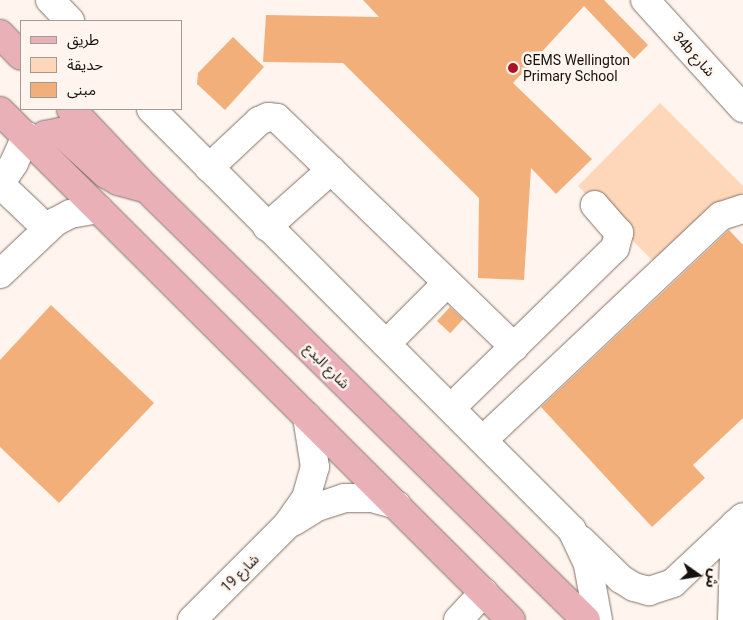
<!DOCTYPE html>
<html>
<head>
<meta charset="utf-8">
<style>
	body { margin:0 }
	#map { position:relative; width:743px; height:620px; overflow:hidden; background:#fff5ee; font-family:Roboto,"Noto Sans Arabic",sans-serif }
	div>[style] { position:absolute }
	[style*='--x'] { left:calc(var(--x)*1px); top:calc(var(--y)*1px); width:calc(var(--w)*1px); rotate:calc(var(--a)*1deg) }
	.green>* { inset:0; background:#fed7ba }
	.building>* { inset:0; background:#f3af7a; transform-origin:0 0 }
	.roads { filter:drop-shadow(0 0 1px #807268) drop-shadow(0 0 1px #807268) }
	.minor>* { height:28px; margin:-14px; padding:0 14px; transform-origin:14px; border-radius:14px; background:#fff }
	.major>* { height:28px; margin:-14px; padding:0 14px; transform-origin:14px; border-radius:14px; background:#e9b1b7 }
	.dots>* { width:14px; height:14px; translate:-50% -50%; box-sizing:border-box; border:2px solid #fff5ee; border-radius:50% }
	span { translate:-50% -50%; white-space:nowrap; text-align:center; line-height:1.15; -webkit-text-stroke:5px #fff5ee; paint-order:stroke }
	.street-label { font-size:14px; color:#16110d }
	.poi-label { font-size:14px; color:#16110d }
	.left { translate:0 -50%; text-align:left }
	.legend { position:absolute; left:20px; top:20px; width:162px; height:90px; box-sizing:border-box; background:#fff5ee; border:1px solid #a29a94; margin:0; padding:6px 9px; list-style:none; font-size:15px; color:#16110d }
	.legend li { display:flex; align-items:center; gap:10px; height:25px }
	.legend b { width:25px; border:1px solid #a29a94 }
	.north { position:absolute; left:673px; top:550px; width:50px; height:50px; -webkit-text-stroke:4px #fff5ee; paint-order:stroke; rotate:103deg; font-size:14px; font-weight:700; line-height:20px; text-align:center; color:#16110d }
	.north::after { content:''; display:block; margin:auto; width:18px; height:22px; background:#16110d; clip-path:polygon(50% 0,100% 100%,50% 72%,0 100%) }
</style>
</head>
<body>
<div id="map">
	<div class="green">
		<div style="clip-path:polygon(660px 103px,743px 186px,743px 192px,664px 272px,578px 186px)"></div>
	</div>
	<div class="building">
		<div style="clip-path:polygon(363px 0,604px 0,648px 45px,634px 59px,584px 6px,513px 83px,592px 159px,556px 194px,531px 168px,524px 280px,478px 278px,479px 198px,343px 63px,263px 62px,266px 15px,379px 17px)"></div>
		<div style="clip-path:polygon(233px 37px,264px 67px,225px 110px,197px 84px,198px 73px)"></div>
		<div style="clip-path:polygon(729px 230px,743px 245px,743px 418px,693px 465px,705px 478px,652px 527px,541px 407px)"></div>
		<div style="clip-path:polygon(51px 305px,154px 403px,59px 503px,0 447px,0 360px)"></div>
		<div style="left:450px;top:307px;width:18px;height:19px;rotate:43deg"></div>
	</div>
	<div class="roads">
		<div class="minor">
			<div style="--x:50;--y:0;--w:29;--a:46"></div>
			<div style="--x:645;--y:0;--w:146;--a:47.8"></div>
			<div style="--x:151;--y:109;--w:595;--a:45"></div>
			<div style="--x:572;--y:530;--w:38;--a:65"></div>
			<div style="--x:588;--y:565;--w:56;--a:79.7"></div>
			<div style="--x:209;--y:168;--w:69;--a:-43.2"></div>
			<div style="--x:259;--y:121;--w:10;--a:-24"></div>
			<div style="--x:268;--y:117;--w:9;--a:6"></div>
			<div style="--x:277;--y:118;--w:330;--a:44"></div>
			<div style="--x:0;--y:184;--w:64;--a:43.7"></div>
			<div style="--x:0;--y:184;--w:25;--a:-56"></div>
			<div style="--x:14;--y:163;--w:30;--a:-66"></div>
			<div style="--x:267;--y:227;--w:86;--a:-41.7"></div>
			<div style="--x:0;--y:274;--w:76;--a:-43.4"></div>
			<div style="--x:55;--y:222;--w:17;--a:-28"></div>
			<div style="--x:70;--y:214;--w:29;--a:-10"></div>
			<div style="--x:386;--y:344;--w:86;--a:-45"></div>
			<div style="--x:451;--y:408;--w:229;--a:-44.3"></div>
			<div style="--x:615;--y:248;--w:16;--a:-75"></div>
			<div style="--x:619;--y:233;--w:37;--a:-131"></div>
			<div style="--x:483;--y:440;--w:327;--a:-43.3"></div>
			<div style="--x:721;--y:216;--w:23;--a:-18"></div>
			<div style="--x:293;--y:522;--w:28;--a:-32"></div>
			<div style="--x:317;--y:507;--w:28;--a:-18"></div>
			<div style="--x:344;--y:498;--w:28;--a:0"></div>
			<div style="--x:372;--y:498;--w:26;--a:16"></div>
			<div style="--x:581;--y:540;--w:56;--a:44.3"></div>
			<div style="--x:621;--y:579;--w:15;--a:32"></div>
			<div style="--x:634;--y:587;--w:16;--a:15"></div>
			<div style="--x:649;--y:591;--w:25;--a:-18"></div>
			<div style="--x:673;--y:583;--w:96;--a:-43.3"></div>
			<div style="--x:192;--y:620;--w:134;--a:-45"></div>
			<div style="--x:287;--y:525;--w:33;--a:-55"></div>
			<div style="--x:306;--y:498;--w:32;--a:-74"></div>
			<div style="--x:315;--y:467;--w:51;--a:-99.1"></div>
			<div style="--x:458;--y:620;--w:38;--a:-47"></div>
			<div style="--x:732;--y:620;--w:96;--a:-88.2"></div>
		</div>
		<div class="major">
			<div style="--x:0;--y:34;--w:30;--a:46"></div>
			<div style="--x:71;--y:109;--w:108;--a:46.5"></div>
			<div style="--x:145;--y:187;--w:618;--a:44.48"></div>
			<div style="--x:0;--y:111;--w:721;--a:44.89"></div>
			<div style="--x:34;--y:144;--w:14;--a:-39"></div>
			<div style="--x:45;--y:135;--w:15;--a:-11"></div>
			<div style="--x:60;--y:132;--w:62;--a:42.4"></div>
			<div style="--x:106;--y:174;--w:14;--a:30"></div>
			<div style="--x:118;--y:181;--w:24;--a:15"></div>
		</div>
	</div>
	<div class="dots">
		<div style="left:513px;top:68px;background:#a91227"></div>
	</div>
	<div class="street-label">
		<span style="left:694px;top:54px;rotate:48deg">34b شارع</span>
		<span style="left:327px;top:366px;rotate:45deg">شارع البدع</span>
		<span style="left:240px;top:573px;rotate:-45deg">شارع 19</span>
	</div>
	<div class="poi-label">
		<span class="left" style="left:523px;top:68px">GEMS Wellington<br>Primary School</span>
	</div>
	<ul class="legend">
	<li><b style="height:6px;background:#e9b1b7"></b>طريق</li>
	<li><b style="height:14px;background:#fed7ba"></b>حديقة</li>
	<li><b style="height:14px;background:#f3af7a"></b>مبنى</li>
	</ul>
	<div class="north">ش</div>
</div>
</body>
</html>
